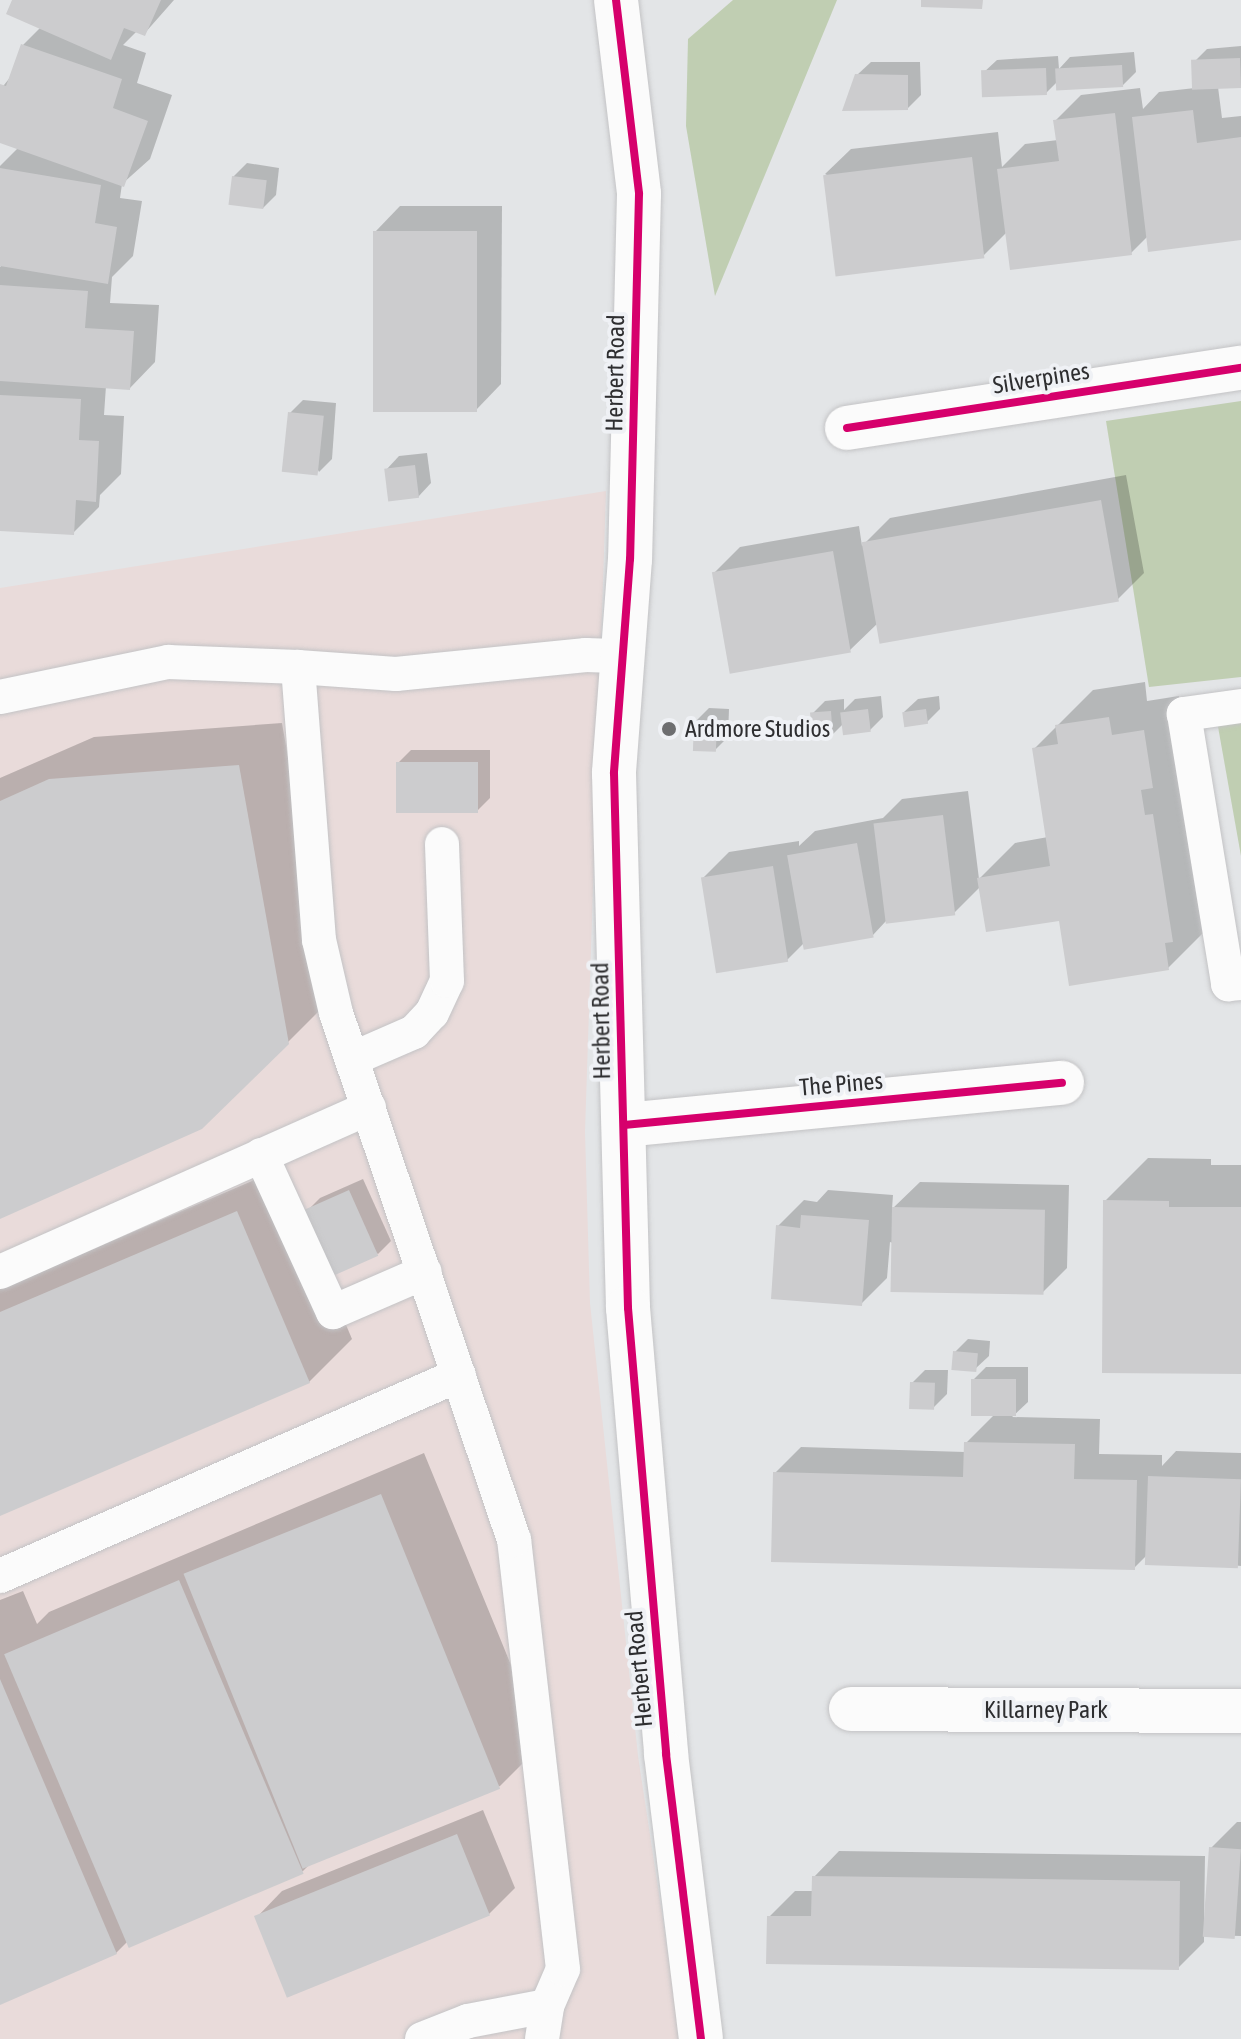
<!DOCTYPE html>
<html>
<head>
<meta charset="utf-8">
<style>
	body { margin:0 }
	#map { position:relative; width:1241px; height:2039px; overflow:hidden; background:#e3e5e7; font-family:"Asap Condensed",sans-serif }
	div>[style] { position:absolute }
	[style*='--x'] { left:calc(var(--x)*1px); top:calc(var(--y)*1px); width:calc(var(--w)*1px); rotate:calc(var(--a)*1deg) }
	.industrial>* { inset:0; background:#e9dbda }
	.green>* { inset:0; background:#c0ceb2 }
	.shadow>* { inset:0; background:#0003 }
	.building>* { inset:0; background:#ccccce; transform-origin:0 0 }
	.roads { filter:drop-shadow(0 0 2px #c3c3c5) drop-shadow(0 0 2px #c3c3c5) }
	.service>* { height:34px; margin:-17px; padding:0 17px; transform-origin:17px; border-radius:17px; background:#fbfbfb }
	.minor>* { height:44px; margin:-22px; padding:0 22px; transform-origin:22px; border-radius:22px; background:#fbfbfb }
	.tertiary>* { height:44px; margin:-22px; padding:0 22px; transform-origin:22px; border-radius:22px; background:#fbfbfb }
	.cycleway>* { height:8px; margin:-4px; padding:0 4px; transform-origin:4px; border-radius:4px; background:#d6006c }
	.dots>* { width:22px; height:22px; translate:-50% -50%; box-sizing:border-box; border:4px solid #eff1f5; border-radius:50% }
	span { translate:-50% -50%; white-space:nowrap; text-align:center; line-height:1.15; -webkit-text-stroke:8px #eff1f5; paint-order:stroke }
	.street-label { font-size:24px; color:#2e2e30 }
	.poi-label { font-size:24px; color:#2e2e30 }
	.left { translate:0 -50%; text-align:left }
</style>
</head>
<body>
<div id="map">
	<div class="industrial">
		<div style="clip-path:polygon(606px 491px,585px 1132px,590px 1303px,638px 1756px,681px 2039px,0 2039px,0 588px)"></div>
	</div>
	<div class="green">
		<div style="clip-path:polygon(733px 0,837px 0,715px 296px,686px 126px,688px 39px)"></div>
		<div style="clip-path:polygon(1241px 401px,1241px 677px,1149px 687px,1106px 421px)"></div>
		<div style="clip-path:polygon(1241px 718px,1241px 856px,1217px 721px)"></div>
	</div>
	<div class="shadow">
		<div style="clip-path:polygon(14px 0,174px 0,144px 34px,137px 31px,123px 45px,146px 53px,137px 83px,172px 95px,150px 159px,122px 184px,120px 198px,142px 201px,133px 256px,112px 277px,110px 303px,159px 305px,155px 362px,130px 388px,106px 386px,104px 415px,124px 416px,121px 474px,100px 495px,99px 507px,73px 533px,0 529px,0 267px,3px 264px,0 264px,0 166px,18px 148px,0 141px,0 90px,12px 75px,23px 45px,41px 27px)"></div>
		<div style="clip-path:polygon(1241px 46px,1241px 86px,1218px 87px,1222px 118px,1241px 116px,1241px 238px,1148px 236px,1131px 253px,1007px 232px,983px 256px,825px 174px,851px 149px,998px 132px,1002px 167px,1025px 144px,1058px 140px,1055px 121px,1081px 95px,1140px 88px,1143px 109px,1159px 92px,1195px 88px,1194px 62px,1207px 49px)"></div>
		<div style="clip-path:polygon(1134px 52px,1136px 72px,1123px 85px,1058px 81px,1046px 93px,983px 73px,997px 60px,1058px 56px,1059px 69px,1070px 57px)"></div>
		<div style="clip-path:polygon(871px 62px,920px 62px,921px 95px,908px 108px,857px 75px)"></div>
		<div style="clip-path:polygon(247px 163px,279px 168px,276px 195px,263px 208px,233px 177px)"></div>
		<div style="clip-path:polygon(400px 206px,502px 206px,501px 384px,476px 410px,375px 232px)"></div>
		<div style="clip-path:polygon(303px 400px,336px 403px,332px 459px,319px 472px,290px 413px)"></div>
		<div style="clip-path:polygon(427px 453px,431px 483px,418px 497px,386px 470px,399px 456px)"></div>
		<div style="clip-path:polygon(1126px 475px,1144px 573px,1118px 599px,878px 623px,850px 650px,714px 573px,740px 547px,859px 526px,862px 546px,890px 518px)"></div>
		<div style="clip-path:polygon(1145px 682px,1147px 701px,1179px 696px,1188px 751px,1204px 932px,1168px 968px,981px 886px,954px 913px,886px 921px,873px 935px,805px 942px,787px 960px,703px 878px,729px 852px,799px 841px,799px 846px,815px 831px,883px 818px,902px 799px,968px 791px,979px 879px,1015px 843px,1048px 837px,1034px 749px,1093px 690px)"></div>
		<div style="clip-path:polygon(881px 696px,883px 717px,870px 730px,843px 724px,832px 735px,812px 714px,825px 701px,844px 699px,844px 710px,855px 699px)"></div>
		<div style="clip-path:polygon(939px 696px,940px 709px,927px 722px,904px 712px,918px 699px)"></div>
		<div style="clip-path:polygon(709px 708px,729px 709px,728px 737px,715px 750px,696px 721px)"></div>
		<div style="clip-path:polygon(282px 723px,331px 999px,288px 1042px,0 1217px,0 778px,94px 737px)"></div>
		<div style="clip-path:polygon(411px 750px,490px 750px,490px 798px,477px 811px,398px 763px)"></div>
		<div style="clip-path:polygon(1148px 1158px,1211px 1159px,1211px 1165px,1241px 1165px,1241px 1372px,1105px 1201px)"></div>
		<div style="clip-path:polygon(280px 1169px,352px 1339px,309px 1382px,0 1514px,0 1289px)"></div>
		<div style="clip-path:polygon(363px 1179px,391px 1241px,378px 1254px,307px 1211px,320px 1198px)"></div>
		<div style="clip-path:polygon(920px 1182px,1069px 1185px,1067px 1268px,1041px 1294px,890px 1242px,887px 1278px,861px 1304px,778px 1226px,804px 1200px,817px 1202px,828px 1190px,893px 1195px,892px 1209px)"></div>
		<div style="clip-path:polygon(968px 1339px,990px 1341px,989px 1356px,975px 1369px,955px 1352px)"></div>
		<div style="clip-path:polygon(986px 1367px,1028px 1367px,1028px 1402px,1012px 1417px,1100px 1419px,1099px 1454px,1162px 1455px,1162px 1466px,1176px 1451px,1241px 1453px,1241px 1566px,1147px 1555px,1134px 1568px,775px 1473px,801px 1447px,965px 1452px,966px 1443px,994px 1415px,973px 1380px)"></div>
		<div style="clip-path:polygon(925px 1370px,948px 1370px,947px 1394px,934px 1407px,912px 1383px)"></div>
		<div style="clip-path:polygon(424px 1453px,543px 1743px,500px 1786px,311px 1863px,303px 1871px,130px 1945px,128px 1941px,116px 1953px,0 2002px,0 1600px,23px 1591px,37px 1624px,49px 1612px)"></div>
		<div style="clip-path:polygon(483px 1810px,515px 1888px,489px 1914px,257px 1917px,282px 1891px)"></div>
		<div style="clip-path:polygon(1237px 1822px,1241px 1822px,1241px 1936px,1204px 1935px,1204px 1942px,1178px 1968px,769px 1917px,795px 1891px,813px 1891px,814px 1877px,839px 1851px,1205px 1856px,1204px 1929px,1208px 1929px,1211px 1848px)"></div>
	</div>
	<div class="building">
		<div style="clip-path:polygon(12px 0,161px 0,145px 36px,124px 28px,111px 60px,6px 14px)"></div>
		<div style="clip-path:polygon(921px 0,983px 0,982px 9px,921px 7px)"></div>
		<div style="clip-path:polygon(21px 44px,122px 79px,113px 108px,148px 121px,124px 187px,0 143px,0 84px,6px 86px)"></div>
		<div style="left:1240px;top:58px;width:30px;height:49px;rotate:88deg"></div>
		<div style="left:1122px;top:65px;width:22px;height:67px;rotate:87deg"></div>
		<div style="left:1046px;top:68px;width:27px;height:65px;rotate:88deg"></div>
		<div style="clip-path:polygon(855px 74px,908px 75px,908px 110px,842px 111px)"></div>
		<div style="clip-path:polygon(1193px 110px,1197px 143px,1241px 137px,1241px 240px,1148px 252px,1132px 117px)"></div>
		<div style="clip-path:polygon(1115px 113px,1132px 255px,1010px 270px,997px 169px,1059px 161px,1053px 120px)"></div>
		<div style="left:972px;top:157px;width:102px;height:150px;rotate:83deg"></div>
		<div style="clip-path:polygon(0 168px,101px 185px,95px 223px,117px 227px,108px 284px,0 266px)"></div>
		<div style="left:232px;top:176px;width:35px;height:29px;rotate:7deg"></div>
		<div style="left:373px;top:231px;width:104px;height:181px"></div>
		<div style="clip-path:polygon(0 285px,88px 291px,85px 328px,134px 331px,130px 390px,0 381px)"></div>
		<div style="clip-path:polygon(0 395px,81px 399px,79px 440px,99px 441px,96px 502px,76px 500px,74px 535px,0 531px)"></div>
		<div style="left:288px;top:412px;width:36px;height:60px;rotate:6deg"></div>
		<div style="left:415px;top:465px;width:33px;height:31px;rotate:83deg"></div>
		<div style="left:1101px;top:500px;width:103px;height:243px;rotate:80deg"></div>
		<div style="left:833px;top:551px;width:103px;height:123px;rotate:80deg"></div>
		<div style="left:868px;top:709px;width:23px;height:28px;rotate:83deg"></div>
		<div style="left:926px;top:709px;width:15px;height:24px;rotate:82deg"></div>
		<div style="left:831px;top:711px;width:26px;height:21px;rotate:86deg"></div>
		<div style="clip-path:polygon(1109px 717px,1112px 735px,1144px 730px,1153px 788px,1141px 790px,1145px 815px,1153px 814px,1173px 942px,1165px 943px,1169px 970px,1069px 986px,1059px 921px,986px 932px,977px 878px,1050px 866px,1032px 748px,1058px 744px,1055px 725px)"></div>
		<div style="left:694px;top:720px;width:23px;height:31px;rotate:2deg"></div>
		<div style="left:396px;top:762px;width:82px;height:51px"></div>
		<div style="clip-path:polygon(239px 765px,289px 1044px,202px 1129px,0 1219px,0 801px,49px 779px)"></div>
		<div style="left:943px;top:815px;width:101px;height:70px;rotate:83deg"></div>
		<div style="left:857px;top:843px;width:96px;height:71px;rotate:80deg"></div>
		<div style="left:773px;top:866px;width:97px;height:73px;rotate:81deg"></div>
		<div style="left:349px;top:1190px;width:72px;height:50px;rotate:66deg"></div>
		<div style="clip-path:polygon(1103px 1200px,1169px 1201px,1169px 1207px,1241px 1207px,1241px 1374px,1102px 1373px)"></div>
		<div style="left:892px;top:1207px;width:153px;height:85px;rotate:1deg"></div>
		<div style="clip-path:polygon(237px 1211px,310px 1383px,0 1516px,0 1312px)"></div>
		<div style="clip-path:polygon(801px 1215px,869px 1220px,862px 1306px,771px 1299px,776px 1225px,800px 1228px)"></div>
		<div style="left:953px;top:1351px;width:25px;height:19px;rotate:5deg"></div>
		<div style="left:971px;top:1379px;width:45px;height:37px"></div>
		<div style="left:910px;top:1382px;width:25px;height:27px;rotate:2deg"></div>
		<div style="clip-path:polygon(964px 1442px,1075px 1444px,1074px 1479px,1137px 1480px,1135px 1570px,771px 1562px,773px 1472px,963px 1477px)"></div>
		<div style="left:1148px;top:1476px;width:93px;height:89px;rotate:2deg"></div>
		<div style="left:381px;top:1494px;width:318px;height:213px;rotate:68deg"></div>
		<div style="left:179px;top:1580px;width:319px;height:190px;rotate:67deg"></div>
		<div style="clip-path:polygon(0 1679px,117px 1954px,0 2005px)"></div>
		<div style="left:457px;top:1834px;width:88px;height:219px;rotate:68deg"></div>
		<div style="left:1209px;top:1847px;width:32px;height:90px;rotate:4deg"></div>
		<div style="clip-path:polygon(812px 1876px,1180px 1881px,1179px 1970px,766px 1964px,767px 1916px,811px 1916px)"></div>
	</div>
	<div class="roads">
		<div class="service">
			<div style="--x:0;--y:697;--w:172;--a:-11.8"></div>
			<div style="--x:168;--y:662;--w:130;--a:2.2"></div>
			<div style="--x:1241;--y:706;--w:58;--a:172"></div>
			<div style="--x:1184;--y:714;--w:274;--a:80.7"></div>
			<div style="--x:1228;--y:984;--w:13;--a:-4"></div>
			<div style="--x:352;--y:1059;--w:68;--a:-23.5"></div>
			<div style="--x:414;--y:1032;--w:26;--a:-47"></div>
			<div style="--x:432;--y:1013;--w:35;--a:-65"></div>
			<div style="--x:447;--y:981;--w:137;--a:-92.1"></div>
			<div style="--x:261;--y:1155;--w:173;--a:65.4"></div>
			<div style="--x:333;--y:1312;--w:100;--a:-23.5"></div>
			<div style="--x:0;--y:1272;--w:404;--a:-24"></div>
			<div style="--x:0;--y:1576;--w:501;--a:-23.65"></div>
			<div style="--x:422;--y:2039;--w:49;--a:-21.4"></div>
			<div style="--x:468;--y:2021;--w:80;--a:-10.8"></div>
			<div style="--x:542;--y:2039;--w:33;--a:-81"></div>
			<div style="--x:547;--y:2006;--w:40;--a:-66.6"></div>
			<div style="--x:563;--y:1969;--w:432;--a:-96.5"></div>
			<div style="--x:514;--y:1540;--w:556;--a:-108.66"></div>
			<div style="--x:336;--y:1013;--w:75;--a:-103.1"></div>
			<div style="--x:319;--y:940;--w:274;--a:-94.4"></div>
			<div style="--x:298;--y:667;--w:98;--a:4.1"></div>
			<div style="--x:396;--y:674;--w:191;--a:-5.7"></div>
			<div style="--x:586;--y:655;--w:36;--a:2"></div>
		</div>
		<div class="minor">
			<div style="--x:847;--y:428;--w:399;--a:-8.7"></div>
			<div style="--x:624;--y:1125;--w:440;--a:-5.5"></div>
			<div style="--x:851;--y:1709;--w:390;--a:0.3"></div>
		</div>
		<div class="tertiary">
			<div style="--x:616;--y:0;--w:195;--a:83.2"></div>
			<div style="--x:639;--y:194;--w:365;--a:91.4"></div>
			<div style="--x:630;--y:559;--w:215;--a:94.3"></div>
			<div style="--x:614;--y:773;--w:535;--a:88.5"></div>
			<div style="--x:628;--y:1308;--w:448;--a:85.1"></div>
			<div style="--x:666;--y:1754;--w:287;--a:83"></div>
		</div>
	</div>
	<div class="cycleway">
		<div style="--x:616;--y:0;--w:195;--a:83.2"></div>
		<div style="--x:639;--y:194;--w:365;--a:91.4"></div>
		<div style="--x:630;--y:559;--w:215;--a:94.3"></div>
		<div style="--x:614;--y:773;--w:535;--a:88.5"></div>
		<div style="--x:628;--y:1308;--w:448;--a:85.1"></div>
		<div style="--x:666;--y:1754;--w:287;--a:83"></div>
		<div style="--x:847;--y:428;--w:399;--a:-8.7"></div>
		<div style="--x:624;--y:1125;--w:440;--a:-5.5"></div>
	</div>
	<div class="dots">
		<div style="left:669px;top:729px;background:#6d6e70"></div>
	</div>
	<div class="street-label">
		<span style="left:615px;top:373px;rotate:-89deg">Herbert Road</span>
		<span style="left:1041px;top:378px;rotate:-9deg">Silverpines</span>
		<span style="left:601px;top:1021px;rotate:-91deg">Herbert Road</span>
		<span style="left:841px;top:1084px;rotate:-5deg">The Pines</span>
		<span style="left:639px;top:1669px;rotate:-95deg">Herbert Road</span>
		<span style="left:1046px;top:1710px">Killarney Park</span>
	</div>
	<div class="poi-label">
		<span class="left" style="left:685px;top:729px">Ardmore Studios</span>
	</div>
</div>
</body>
</html>
